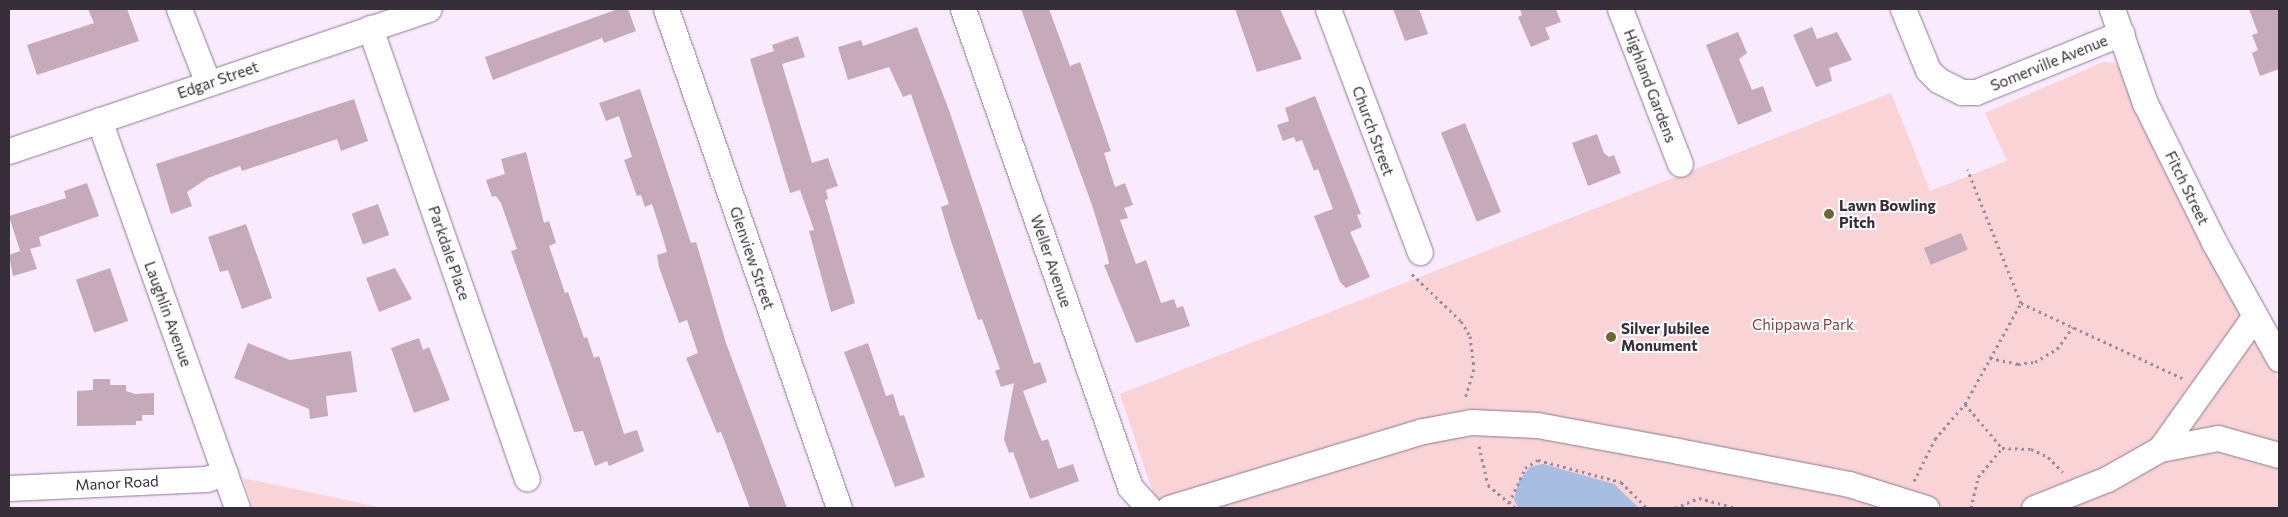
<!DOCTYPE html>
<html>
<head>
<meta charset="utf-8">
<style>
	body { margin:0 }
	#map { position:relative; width:2288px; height:517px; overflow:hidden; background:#f9eafe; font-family:Commissioner,sans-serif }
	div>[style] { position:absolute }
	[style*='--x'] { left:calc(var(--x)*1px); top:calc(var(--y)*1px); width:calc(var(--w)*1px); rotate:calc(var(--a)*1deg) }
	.green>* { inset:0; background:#f9d3d5 }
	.water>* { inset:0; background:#a8bde2 }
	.building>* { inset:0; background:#c7aab9; transform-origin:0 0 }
	.path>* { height:3px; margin-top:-1.5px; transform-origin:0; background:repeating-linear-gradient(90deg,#988c9b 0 2.5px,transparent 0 6.5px) }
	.roads { filter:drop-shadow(0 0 1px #8b7a91) drop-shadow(0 0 1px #8b7a91) }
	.minor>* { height:25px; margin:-12.5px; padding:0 12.5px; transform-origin:12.5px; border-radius:12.5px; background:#fff }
	.dots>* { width:14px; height:14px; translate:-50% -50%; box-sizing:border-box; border:2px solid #fff; border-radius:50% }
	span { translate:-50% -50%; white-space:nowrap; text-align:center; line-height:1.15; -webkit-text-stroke:4px #fff; paint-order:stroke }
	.street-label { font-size:15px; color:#362e38 }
	.poi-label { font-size:15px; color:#362e38; font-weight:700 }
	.left { translate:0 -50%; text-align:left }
	.park-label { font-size:15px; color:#7e3f46 }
	.frame { position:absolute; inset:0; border:10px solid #362e38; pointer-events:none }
</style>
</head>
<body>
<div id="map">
	<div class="green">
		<div style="clip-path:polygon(2103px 62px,2114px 63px,2123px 71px,2140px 114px,2279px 381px,2279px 508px,1158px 508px,1120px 394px,1891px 93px,1930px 191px,2007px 161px,1985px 113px)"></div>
		<div style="clip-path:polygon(243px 478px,383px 508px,253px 508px)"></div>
	</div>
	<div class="water">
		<div style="clip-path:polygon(1543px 464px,1614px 484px,1639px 508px,1518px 508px,1514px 499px,1519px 481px,1530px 467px)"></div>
	</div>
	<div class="building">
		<div style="clip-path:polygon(88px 9px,127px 9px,139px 41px,37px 75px,27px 45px,94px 23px)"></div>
		<div style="clip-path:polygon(618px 9px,628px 9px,636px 31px,604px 43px,602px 38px,493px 80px,485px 57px)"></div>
		<div style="clip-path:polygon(1021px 9px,1049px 9px,1070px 66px,1080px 62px,1111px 151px,1104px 153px,1115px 187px,1125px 183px,1133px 205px,1124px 208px,1128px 218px,1120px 220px,1136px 264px,1146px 260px,1161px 303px,1174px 299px,1177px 308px,1183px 306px,1190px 326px,1136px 343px,1104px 265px,1109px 264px,1107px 254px,1092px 205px)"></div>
		<div style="clip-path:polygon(1235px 9px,1280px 9px,1302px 59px,1257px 72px)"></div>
		<div style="clip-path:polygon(1393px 9px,1419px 9px,1428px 34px,1405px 41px)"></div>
		<div style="clip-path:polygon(1520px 9px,1556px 9px,1561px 22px,1545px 28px,1550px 39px,1531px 47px,1518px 17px,1522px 15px)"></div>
		<div style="clip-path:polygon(2249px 9px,2279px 9px,2279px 69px,2260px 76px,2252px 53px,2258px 50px,2252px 35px,2258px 33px)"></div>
		<div style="clip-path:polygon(917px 27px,949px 110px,1034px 364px,1040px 362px,1047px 382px,1023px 391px,1039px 435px,1042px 441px,1048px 439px,1058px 469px,1073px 464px,1079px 481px,1030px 499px,1013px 452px,1009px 453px,1004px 439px,1014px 383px,1001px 387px,995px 371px,1000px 369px,982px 319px,978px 320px,951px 241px,941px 207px,949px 204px,911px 94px,903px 97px,889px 67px,848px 80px,838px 47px,861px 40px,863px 46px)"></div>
		<div style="clip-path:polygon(1812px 27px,1817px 39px,1837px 32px,1852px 60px,1829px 68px,1832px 81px,1816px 87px,1793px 35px)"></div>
		<div style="clip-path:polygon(1738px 32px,1747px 53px,1739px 59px,1752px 90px,1763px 86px,1772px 111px,1738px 125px,1706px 45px)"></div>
		<div style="clip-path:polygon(798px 36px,805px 57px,782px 64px,812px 163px,828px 158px,838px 186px,826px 190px,828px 199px,825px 200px,855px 303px,831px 312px,809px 231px,814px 230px,800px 190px,790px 193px,750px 59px,774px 51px,772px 45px)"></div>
		<div style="clip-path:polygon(640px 89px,691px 243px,696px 242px,702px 262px,726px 343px,787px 508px,750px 508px,721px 432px,717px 433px,686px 358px,698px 353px,687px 320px,679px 323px,659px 267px,657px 255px,667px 252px,663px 238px,652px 204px,645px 207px,641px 195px,637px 196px,624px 160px,632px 157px,619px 116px,606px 121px,599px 103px)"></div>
		<div style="clip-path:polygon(1315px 96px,1361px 214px,1357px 215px,1362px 227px,1350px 232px,1370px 277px,1346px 288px,1340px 282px,1314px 216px,1333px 209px,1318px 169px,1314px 171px,1302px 140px,1296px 142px,1294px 137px,1283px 141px,1277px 125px,1289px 121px,1285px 108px)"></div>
		<div style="clip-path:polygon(354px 99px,368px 141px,341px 151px,337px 139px,242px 171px,240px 166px,208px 178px,187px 192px,192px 206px,171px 214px,156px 164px)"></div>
		<div style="left:1465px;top:123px;width:96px;height:26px;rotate:68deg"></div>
		<div style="clip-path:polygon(1597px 134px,1604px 153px,1609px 157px,1614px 155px,1621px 173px,1588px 186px,1572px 143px)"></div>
		<div style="clip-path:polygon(526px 152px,544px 223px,549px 221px,556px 243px,549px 246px,565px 293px,568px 292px,584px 338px,587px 337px,594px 358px,599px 356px,624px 434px,637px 430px,644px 451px,609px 466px,607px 461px,595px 466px,583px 431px,574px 432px,511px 251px,517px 249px,501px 203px,496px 196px,492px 197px,486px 180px,505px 174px,501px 159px)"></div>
		<div style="clip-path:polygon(87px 183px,99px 216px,39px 237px,41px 246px,30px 249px,37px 269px,13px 276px,9px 255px,20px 251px,9px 216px,66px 198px,64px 191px)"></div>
		<div style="left:378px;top:204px;width:33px;height:28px;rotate:70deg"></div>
		<div style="clip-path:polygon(246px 224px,272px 298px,242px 309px,228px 270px,220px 272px,208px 237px)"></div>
		<div style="left:1961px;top:233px;width:18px;height:40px;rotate:68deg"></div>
		<div style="left:110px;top:268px;width:56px;height:36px;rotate:71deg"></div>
		<div style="clip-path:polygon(395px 268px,412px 299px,379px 312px,366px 278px)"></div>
		<div style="clip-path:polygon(419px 338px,423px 350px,429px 347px,450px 400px,414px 413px,391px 348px)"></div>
		<div style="clip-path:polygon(248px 343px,290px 360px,351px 351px,357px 392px,326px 396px,328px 416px,310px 419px,309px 409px,234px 378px)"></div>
		<div style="clip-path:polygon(868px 343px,886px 396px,893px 394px,900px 416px,904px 415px,925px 477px,895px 487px,844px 352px)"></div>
		<div style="clip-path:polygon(93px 379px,110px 379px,110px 385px,126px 385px,126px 391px,135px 394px,154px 393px,154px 415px,142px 415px,142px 421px,136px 421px,136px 425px,77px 426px,77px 391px,93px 390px)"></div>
	</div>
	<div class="path">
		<div style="--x:1412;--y:274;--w:68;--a:43.8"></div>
		<div style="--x:1461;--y:321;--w:17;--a:59"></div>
		<div style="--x:1470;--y:336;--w:33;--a:83"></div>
		<div style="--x:1474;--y:369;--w:31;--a:107"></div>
		<div style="--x:2021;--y:303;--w:178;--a:25"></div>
		<div style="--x:1990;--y:358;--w:29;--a:12"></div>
		<div style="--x:2018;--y:364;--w:17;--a:-7"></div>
		<div style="--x:2035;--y:362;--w:26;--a:-31"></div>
		<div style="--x:2057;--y:349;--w:27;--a:-54"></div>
		<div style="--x:1965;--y:404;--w:57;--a:49.9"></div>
		<div style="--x:1479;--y:446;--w:40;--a:77"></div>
		<div style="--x:1488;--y:485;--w:35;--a:40"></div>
		<div style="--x:1914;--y:481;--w:47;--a:-63.4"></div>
		<div style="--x:1935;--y:439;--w:46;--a:-49.4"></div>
		<div style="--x:1965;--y:404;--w:115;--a:-61"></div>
		<div style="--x:2021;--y:303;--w:144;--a:-111.9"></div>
		<div style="--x:1509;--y:503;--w:38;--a:-65"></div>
		<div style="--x:1525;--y:468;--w:15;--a:-32"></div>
		<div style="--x:1538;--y:460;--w:86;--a:14.8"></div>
		<div style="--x:1621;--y:482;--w:37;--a:45"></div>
		<div style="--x:1675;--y:508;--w:26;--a:-23"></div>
		<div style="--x:1699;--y:498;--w:39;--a:15"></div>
		<div style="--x:1971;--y:508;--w:32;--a:-77"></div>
		<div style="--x:1978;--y:477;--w:38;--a:-50"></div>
		<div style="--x:2002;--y:448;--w:29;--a:2"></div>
		<div style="--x:2031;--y:449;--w:19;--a:25"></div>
		<div style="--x:2048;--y:457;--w:21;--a:45"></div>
	</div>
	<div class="roads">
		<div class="minor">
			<div style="--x:179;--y:9;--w:79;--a:68.6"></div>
			<div style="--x:666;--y:9;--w:528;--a:70.88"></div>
			<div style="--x:963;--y:9;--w:506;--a:70.74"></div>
			<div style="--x:1130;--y:487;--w:28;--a:48"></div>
			<div style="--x:1328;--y:9;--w:260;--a:69.3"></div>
			<div style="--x:1620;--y:9;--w:166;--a:68.8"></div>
			<div style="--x:1903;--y:9;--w:66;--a:67.7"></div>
			<div style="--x:1928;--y:70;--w:14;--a:45"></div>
			<div style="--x:1938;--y:80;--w:27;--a:27"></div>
			<div style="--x:1962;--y:92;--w:14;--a:0"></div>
			<div style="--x:1976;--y:92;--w:157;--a:-22"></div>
			<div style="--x:2112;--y:9;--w:100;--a:70.7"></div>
			<div style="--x:2145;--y:103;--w:155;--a:63.6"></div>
			<div style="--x:2214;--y:242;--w:134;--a:60.9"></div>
			<div style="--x:370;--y:28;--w:477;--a:70.8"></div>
			<div style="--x:99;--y:120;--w:412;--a:70.4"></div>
			<div style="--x:9;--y:151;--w:443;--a:-18.7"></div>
			<div style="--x:2160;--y:449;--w:59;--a:-10.7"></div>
			<div style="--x:2218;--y:438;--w:63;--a:15.6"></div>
			<div style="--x:9;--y:488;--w:197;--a:-2.6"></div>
			<div style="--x:206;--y:479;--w:20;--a:-18"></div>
			<div style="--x:1169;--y:508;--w:265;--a:-16.9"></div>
			<div style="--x:1423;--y:431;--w:49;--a:-10.6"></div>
			<div style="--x:1471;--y:422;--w:66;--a:2.6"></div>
			<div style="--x:1537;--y:425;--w:143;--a:10.4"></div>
			<div style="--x:1678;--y:451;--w:174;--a:10.9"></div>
			<div style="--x:1849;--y:484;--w:81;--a:17.3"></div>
			<div style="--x:2034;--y:508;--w:79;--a:-21.7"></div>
			<div style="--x:2107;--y:479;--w:61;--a:-29.5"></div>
			<div style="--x:2160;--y:449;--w:163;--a:-54.5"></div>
		</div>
	</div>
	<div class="dots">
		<div style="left:1829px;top:214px;background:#716633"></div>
		<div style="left:1611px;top:337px;background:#716633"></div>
	</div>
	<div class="street-label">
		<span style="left:2049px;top:63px;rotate:-22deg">Somerville Avenue</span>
		<span style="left:218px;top:80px;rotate:-19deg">Edgar Street</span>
		<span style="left:1650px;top:86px;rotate:69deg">Highland Gardens</span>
		<span style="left:1373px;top:131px;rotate:70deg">Church Street</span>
		<span style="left:2187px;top:188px;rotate:64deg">Fitch Street</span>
		<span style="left:449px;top:253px;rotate:71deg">Parkdale Place</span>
		<span style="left:752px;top:258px;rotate:71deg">Glenview Street</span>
		<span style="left:1051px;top:261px;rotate:71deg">Weller Avenue</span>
		<span style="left:168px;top:314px;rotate:70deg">Laughlin Avenue</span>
		<span style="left:117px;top:483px;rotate:-3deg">Manor Road</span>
	</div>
	<div class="poi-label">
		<span class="left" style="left:1839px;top:214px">Lawn Bowling<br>Pitch</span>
		<span class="left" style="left:1621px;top:337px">Silver Jubilee<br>Monument</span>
	</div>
	<div class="park-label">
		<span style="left:1803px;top:325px">Chippawa Park</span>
	</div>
	<div class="frame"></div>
</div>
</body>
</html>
